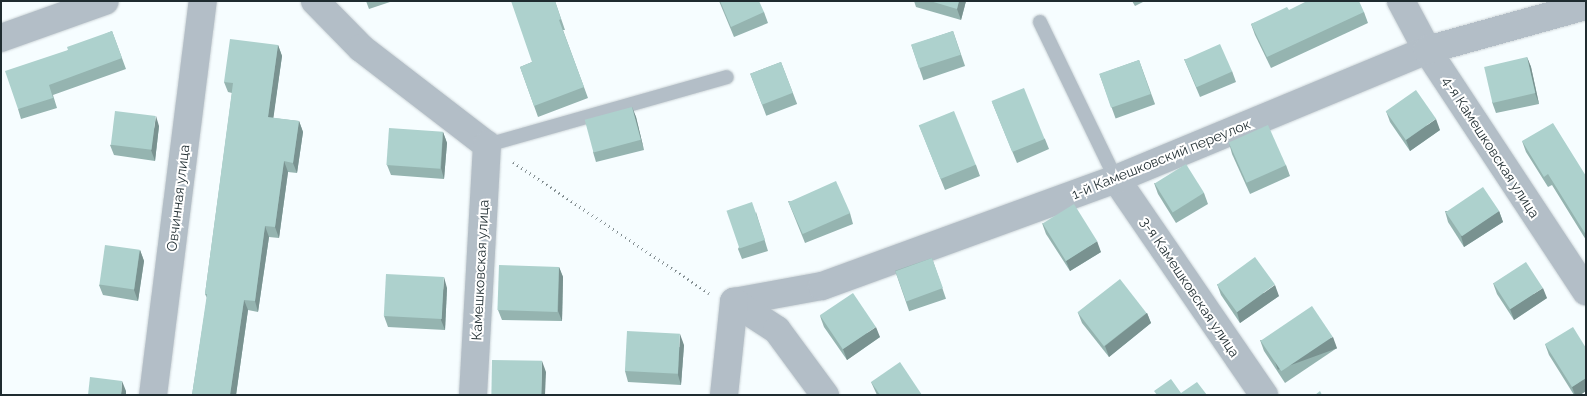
<!DOCTYPE html>
<html>
<head>
<meta charset="utf-8">
<style>
	body { margin:0 }
	#map { position:relative; width:1587px; height:396px; overflow:hidden; background:#f6fdff; font-family:Raleway,sans-serif }
	div>[style] { position:absolute }
	[style*='--x'] { left:calc(var(--x)*1px); top:calc(var(--y)*1px); width:calc(var(--w)*1px); rotate:calc(var(--a)*1deg) }
	.path>* { height:3px; margin-top:-1.5px; transform-origin:0; background:repeating-linear-gradient(90deg,#859093 0 1px,transparent 0 5px) }
	.roads { filter:drop-shadow(0 0 1px #cfd7da) drop-shadow(0 0 1px #cfd7da) }
	.lane>* { height:14px; margin:-7px; padding:0 7px; transform-origin:7px; border-radius:7px; background:#b3bec7 }
	.street>* { height:28px; margin:-14px; padding:0 14px; transform-origin:14px; border-radius:14px; background:#b3bec7 }
	.wall>* { inset:0; background:#95b4b0; transform-origin:0 0 }
	.shaded-wall>* { inset:0; background:#799290; transform-origin:0 0 }
	.building>* { inset:0; background:#add1cd; transform-origin:0 0 }
	span { translate:-50% -50%; white-space:nowrap; text-align:center; line-height:1.15; -webkit-text-stroke:4px #fff; paint-order:stroke }
	.street-label { font-size:14px; color:#1f2c30 }
	.frame { position:absolute; inset:0; border:2px solid #1f2c30; pointer-events:none }
</style>
</head>
<body>
<div id="map">
	<div class="path">
		<div style="--x:513;--y:162;--w:236;--a:33.8"></div>
	</div>
	<div class="roads">
		<div class="lane">
			<div style="--x:1040;--y:22;--w:174;--a:64.2"></div>
			<div style="--x:487;--y:145;--w:249;--a:-15.8"></div>
		</div>
		<div class="street">
			<div style="--x:315;--y:1;--w:66;--a:45.6"></div>
			<div style="--x:361;--y:48;--w:159;--a:37.6"></div>
			<div style="--x:487;--y:145;--w:250;--a:93.2"></div>
			<div style="--x:1401;--y:1;--w:55;--a:62"></div>
			<div style="--x:1427;--y:50;--w:289;--a:56.6"></div>
			<div style="--x:1;--y:38;--w:110;--a:-19.6"></div>
			<div style="--x:1116;--y:179;--w:262;--a:55.6"></div>
			<div style="--x:734;--y:302;--w:89;--a:-10.3"></div>
			<div style="--x:822;--y:286;--w:313;--a:-20"></div>
			<div style="--x:1116;--y:179;--w:337;--a:-22.5"></div>
			<div style="--x:1427;--y:50;--w:165;--a:-15.5"></div>
			<div style="--x:734;--y:302;--w:51;--a:33.1"></div>
			<div style="--x:777;--y:330;--w:81;--a:53.6"></div>
			<div style="--x:153;--y:395;--w:397;--a:-82.8"></div>
			<div style="--x:724;--y:395;--w:94;--a:-83.9"></div>
		</div>
	</div>
	<div class="wall">
		<div style="clip-path:polygon(366px 1px,393px 1px,369px 9px)"></div>
		<div style="clip-path:polygon(555px 1px,565px 30px,563px 30px,588px 98px,538px 117px,520px 67px,532px 62px)"></div>
		<div style="clip-path:polygon(719px 1px,764px 12px,768px 23px,734px 37px)"></div>
		<div style="clip-path:polygon(914px 1px,966px 1px,961px 20px,916px 7px)"></div>
		<div style="clip-path:polygon(1132px 1px,1145px 1px,1135px 6px)"></div>
		<div style="clip-path:polygon(1289px 10px,1364px 12px,1368px 23px,1271px 68px,1255px 35px,1251px 24px)"></div>
		<div style="clip-path:polygon(112px 31px,126px 69px,53px 95px,57px 108px,21px 119px,18px 109px,68px 50px)"></div>
		<div style="left:953px;top:31px;width:37px;height:44px;rotate:71deg"></div>
		<div style="clip-path:polygon(278px 45px,282px 56px,273px 118px,299px 121px,303px 132px,297px 173px,288px 172px,279px 238px,269px 237px,258px 312px,248px 310px,236px 395px,192px 395px,207px 298px,205px 294px,232px 93px,228px 92px,224px 82px)"></div>
		<div style="clip-path:polygon(1527px 57px,1531px 67px,1539px 104px,1496px 113px,1492px 102px)"></div>
		<div style="clip-path:polygon(1184px 59px,1232px 71px,1236px 82px,1200px 97px)"></div>
		<div style="left:1139px;top:60px;width:47px;height:42px;rotate:70deg"></div>
		<div style="left:781px;top:62px;width:45px;height:33px;rotate:69deg"></div>
		<div style="clip-path:polygon(992px 102px,1045px 139px,1049px 149px,1017px 163px)"></div>
		<div style="clip-path:polygon(632px 107px,636px 117px,644px 150px,596px 162px,593px 152px)"></div>
		<div style="clip-path:polygon(1386px 111px,1440px 130px,1410px 151px,1390px 122px)"></div>
		<div style="clip-path:polygon(919px 125px,976px 165px,980px 176px,945px 190px)"></div>
		<div style="clip-path:polygon(159px 126px,155px 161px,114px 155px,110px 145px)"></div>
		<div style="clip-path:polygon(443px 132px,447px 143px,444px 179px,391px 175px,387px 165px)"></div>
		<div style="clip-path:polygon(1522px 141px,1586px 176px,1586px 240px,1552px 185px,1548px 187px,1526px 152px)"></div>
		<div style="clip-path:polygon(1229px 143px,1286px 165px,1290px 176px,1250px 194px,1232px 154px)"></div>
		<div style="clip-path:polygon(1154px 183px,1204px 193px,1208px 204px,1176px 223px,1158px 194px)"></div>
		<div style="clip-path:polygon(788px 201px,850px 213px,853px 224px,805px 243px)"></div>
		<div style="clip-path:polygon(1445px 211px,1499px 211px,1503px 222px,1464px 247px,1448px 222px)"></div>
		<div style="clip-path:polygon(756px 212px,768px 251px,742px 259px,738px 249px)"></div>
		<div style="clip-path:polygon(1042px 223px,1101px 252px,1070px 271px,1046px 234px)"></div>
		<div style="clip-path:polygon(140px 250px,144px 261px,138px 301px,103px 295px,99px 285px)"></div>
		<div style="left:932px;top:258px;width:43px;height:39px;rotate:71deg"></div>
		<div style="clip-path:polygon(559px 267px,563px 277px,562px 321px,502px 320px,498px 310px)"></div>
		<div style="clip-path:polygon(1493px 283px,1547px 298px,1514px 320px,1497px 294px)"></div>
		<div style="clip-path:polygon(1217px 284px,1279px 296px,1240px 323px,1221px 295px)"></div>
		<div style="clip-path:polygon(447px 288px,445px 330px,388px 327px,384px 316px)"></div>
		<div style="clip-path:polygon(1078px 313px,1147px 313px,1151px 323px,1109px 357px,1082px 323px)"></div>
		<div style="clip-path:polygon(820px 316px,880px 337px,847px 360px,824px 327px)"></div>
		<div style="clip-path:polygon(1260px 340px,1337px 348px,1285px 383px,1264px 351px)"></div>
		<div style="clip-path:polygon(1545px 344px,1586px 348px,1586px 391px,1580px 395px,1574px 395px,1549px 355px)"></div>
		<div style="clip-path:polygon(684px 345px,681px 385px,628px 382px,625px 371px)"></div>
		<div style="clip-path:polygon(871px 382px,922px 395px,877px 395px)"></div>
	</div>
	<div class="shaded-wall">
		<div style="clip-path:polygon(959px 1px,966px 1px,961px 20px,957px 9px)"></div>
		<div style="clip-path:polygon(278px 45px,282px 56px,272px 128px,268px 117px)"></div>
		<div style="clip-path:polygon(1527px 57px,1531px 67px,1539px 104px,1535px 93px)"></div>
		<div style="clip-path:polygon(632px 107px,636px 117px,644px 150px,641px 140px)"></div>
		<div style="clip-path:polygon(156px 116px,159px 126px,155px 161px,151px 150px)"></div>
		<div style="clip-path:polygon(1436px 119px,1440px 130px,1410px 151px,1406px 140px)"></div>
		<div style="clip-path:polygon(299px 121px,303px 132px,297px 173px,293px 163px)"></div>
		<div style="clip-path:polygon(443px 132px,447px 143px,444px 179px,441px 168px)"></div>
		<div style="clip-path:polygon(284px 161px,288px 172px,279px 238px,275px 227px)"></div>
		<div style="clip-path:polygon(1499px 211px,1503px 222px,1464px 247px,1461px 236px)"></div>
		<div style="clip-path:polygon(265px 226px,269px 237px,258px 312px,255px 301px)"></div>
		<div style="clip-path:polygon(1097px 241px,1101px 252px,1070px 271px,1066px 261px)"></div>
		<div style="clip-path:polygon(140px 250px,144px 261px,138px 301px,134px 290px)"></div>
		<div style="clip-path:polygon(559px 267px,563px 277px,562px 321px,558px 311px)"></div>
		<div style="clip-path:polygon(444px 277px,447px 288px,445px 330px,441px 320px)"></div>
		<div style="clip-path:polygon(1275px 285px,1279px 296px,1240px 323px,1237px 312px)"></div>
		<div style="clip-path:polygon(1543px 288px,1547px 298px,1514px 320px,1510px 309px)"></div>
		<div style="clip-path:polygon(244px 300px,248px 310px,236px 395px,230px 395px)"></div>
		<div style="clip-path:polygon(1147px 313px,1151px 323px,1109px 357px,1105px 346px)"></div>
		<div style="clip-path:polygon(876px 327px,880px 337px,847px 360px,843px 349px)"></div>
		<div style="clip-path:polygon(680px 334px,684px 345px,681px 385px,678px 375px)"></div>
		<div style="left:1333px;top:337px;width:12px;height:63px;rotate:70deg"></div>
		<div style="clip-path:polygon(542px 361px,546px 372px,545px 395px,541px 395px)"></div>
		<div style="clip-path:polygon(1586px 378px,1586px 391px,1580px 395px,1575px 395px,1572px 387px)"></div>
		<div style="clip-path:polygon(122px 381px,126px 391px,126px 395px,121px 395px)"></div>
	</div>
	<div class="building">
		<div style="clip-path:polygon(511px 1px,555px 1px,561px 19px,559px 20px,584px 87px,534px 106px,520px 67px,532px 62px)"></div>
		<div style="clip-path:polygon(720px 1px,759px 1px,764px 12px,731px 27px)"></div>
		<div style="clip-path:polygon(930px 1px,959px 1px,957px 9px)"></div>
		<div style="clip-path:polygon(1307px 1px,1359px 1px,1364px 12px,1267px 57px,1251px 24px,1287px 7px,1289px 10px)"></div>
		<div style="clip-path:polygon(112px 31px,122px 58px,49px 85px,53px 98px,18px 109px,5px 71px,68px 50px,67px 47px)"></div>
		<div style="left:953px;top:31px;width:25px;height:44px;rotate:72deg"></div>
		<div style="clip-path:polygon(230px 39px,278px 45px,268px 117px,299px 121px,293px 163px,284px 161px,275px 227px,265px 226px,255px 301px,244px 300px,230px 395px,192px 395px,207px 294px,205px 294px,233px 83px,224px 82px)"></div>
		<div style="left:1220px;top:44px;width:30px;height:39px;rotate:66deg"></div>
		<div style="left:1527px;top:57px;width:37px;height:44px;rotate:77deg"></div>
		<div style="left:1139px;top:60px;width:36px;height:42px;rotate:71deg"></div>
		<div style="left:781px;top:62px;width:33px;height:33px;rotate:69deg"></div>
		<div style="left:1024px;top:88px;width:55px;height:35px;rotate:68deg"></div>
		<div style="left:1416px;top:90px;width:35px;height:37px;rotate:55deg"></div>
		<div style="left:632px;top:107px;width:34px;height:49px;rotate:75deg"></div>
		<div style="left:115px;top:111px;width:41px;height:34px;rotate:7deg"></div>
		<div style="left:954px;top:111px;width:58px;height:38px;rotate:68deg"></div>
		<div style="clip-path:polygon(1553px 123px,1586px 176px,1586px 235px,1548px 174px,1544px 177px,1522px 141px)"></div>
		<div style="left:1268px;top:125px;width:44px;height:43px;rotate:66deg"></div>
		<div style="left:389px;top:128px;width:54px;height:37px;rotate:4deg"></div>
		<div style="left:1186px;top:164px;width:34px;height:37px;rotate:58deg"></div>
		<div style="left:836px;top:181px;width:35px;height:52px;rotate:66deg"></div>
		<div style="left:1483px;top:187px;width:29px;height:45px;rotate:56deg"></div>
		<div style="left:752px;top:202px;width:40px;height:27px;rotate:71deg"></div>
		<div style="left:1074px;top:204px;width:44px;height:37px;rotate:58deg"></div>
		<div style="left:105px;top:245px;width:35px;height:40px;rotate:8deg"></div>
		<div style="left:1255px;top:257px;width:34px;height:47px;rotate:54deg"></div>
		<div style="left:932px;top:258px;width:32px;height:39px;rotate:70deg"></div>
		<div style="left:1526px;top:262px;width:31px;height:39px;rotate:57deg"></div>
		<div style="left:499px;top:265px;width:60px;height:45px;rotate:2deg"></div>
		<div style="left:386px;top:274px;width:58px;height:42px;rotate:3deg"></div>
		<div style="left:1120px;top:279px;width:43px;height:54px;rotate:52deg"></div>
		<div style="left:853px;top:293px;width:41px;height:40px;rotate:56deg"></div>
		<div style="left:1312px;top:306px;width:37px;height:62px;rotate:56deg"></div>
		<div style="clip-path:polygon(1573px 327px,1586px 348px,1586px 378px,1572px 387px,1545px 344px)"></div>
		<div style="left:627px;top:331px;width:53px;height:40px;rotate:3deg"></div>
		<div style="left:492px;top:360px;width:50px;height:35px;rotate:1deg"></div>
		<div style="clip-path:polygon(900px 362px,922px 395px,880px 395px,871px 382px)"></div>
		<div style="clip-path:polygon(90px 377px,122px 381px,121px 395px,88px 395px)"></div>
		<div style="clip-path:polygon(1171px 379px,1181px 393px,1197px 382px,1207px 395px,1157px 395px,1154px 391px)"></div>
		<div style="clip-path:polygon(1320px 391px,1322px 395px,1315px 395px)"></div>
	</div>
	<div class="street-label">
		<span style="left:1491px;top:147px;rotate:57deg">4-я Камешковская улица</span>
		<span style="left:1161px;top:159px;rotate:-22deg">1-й Камешковский переулок</span>
		<span style="left:178px;top:198px;rotate:-83deg">Овчинная улица</span>
		<span style="left:480px;top:270px;rotate:-87deg">Камешковская улица</span>
		<span style="left:1190px;top:287px;rotate:56deg">3-я Камешковская улица</span>
	</div>
	<div class="frame"></div>
</div>
</body>
</html>
